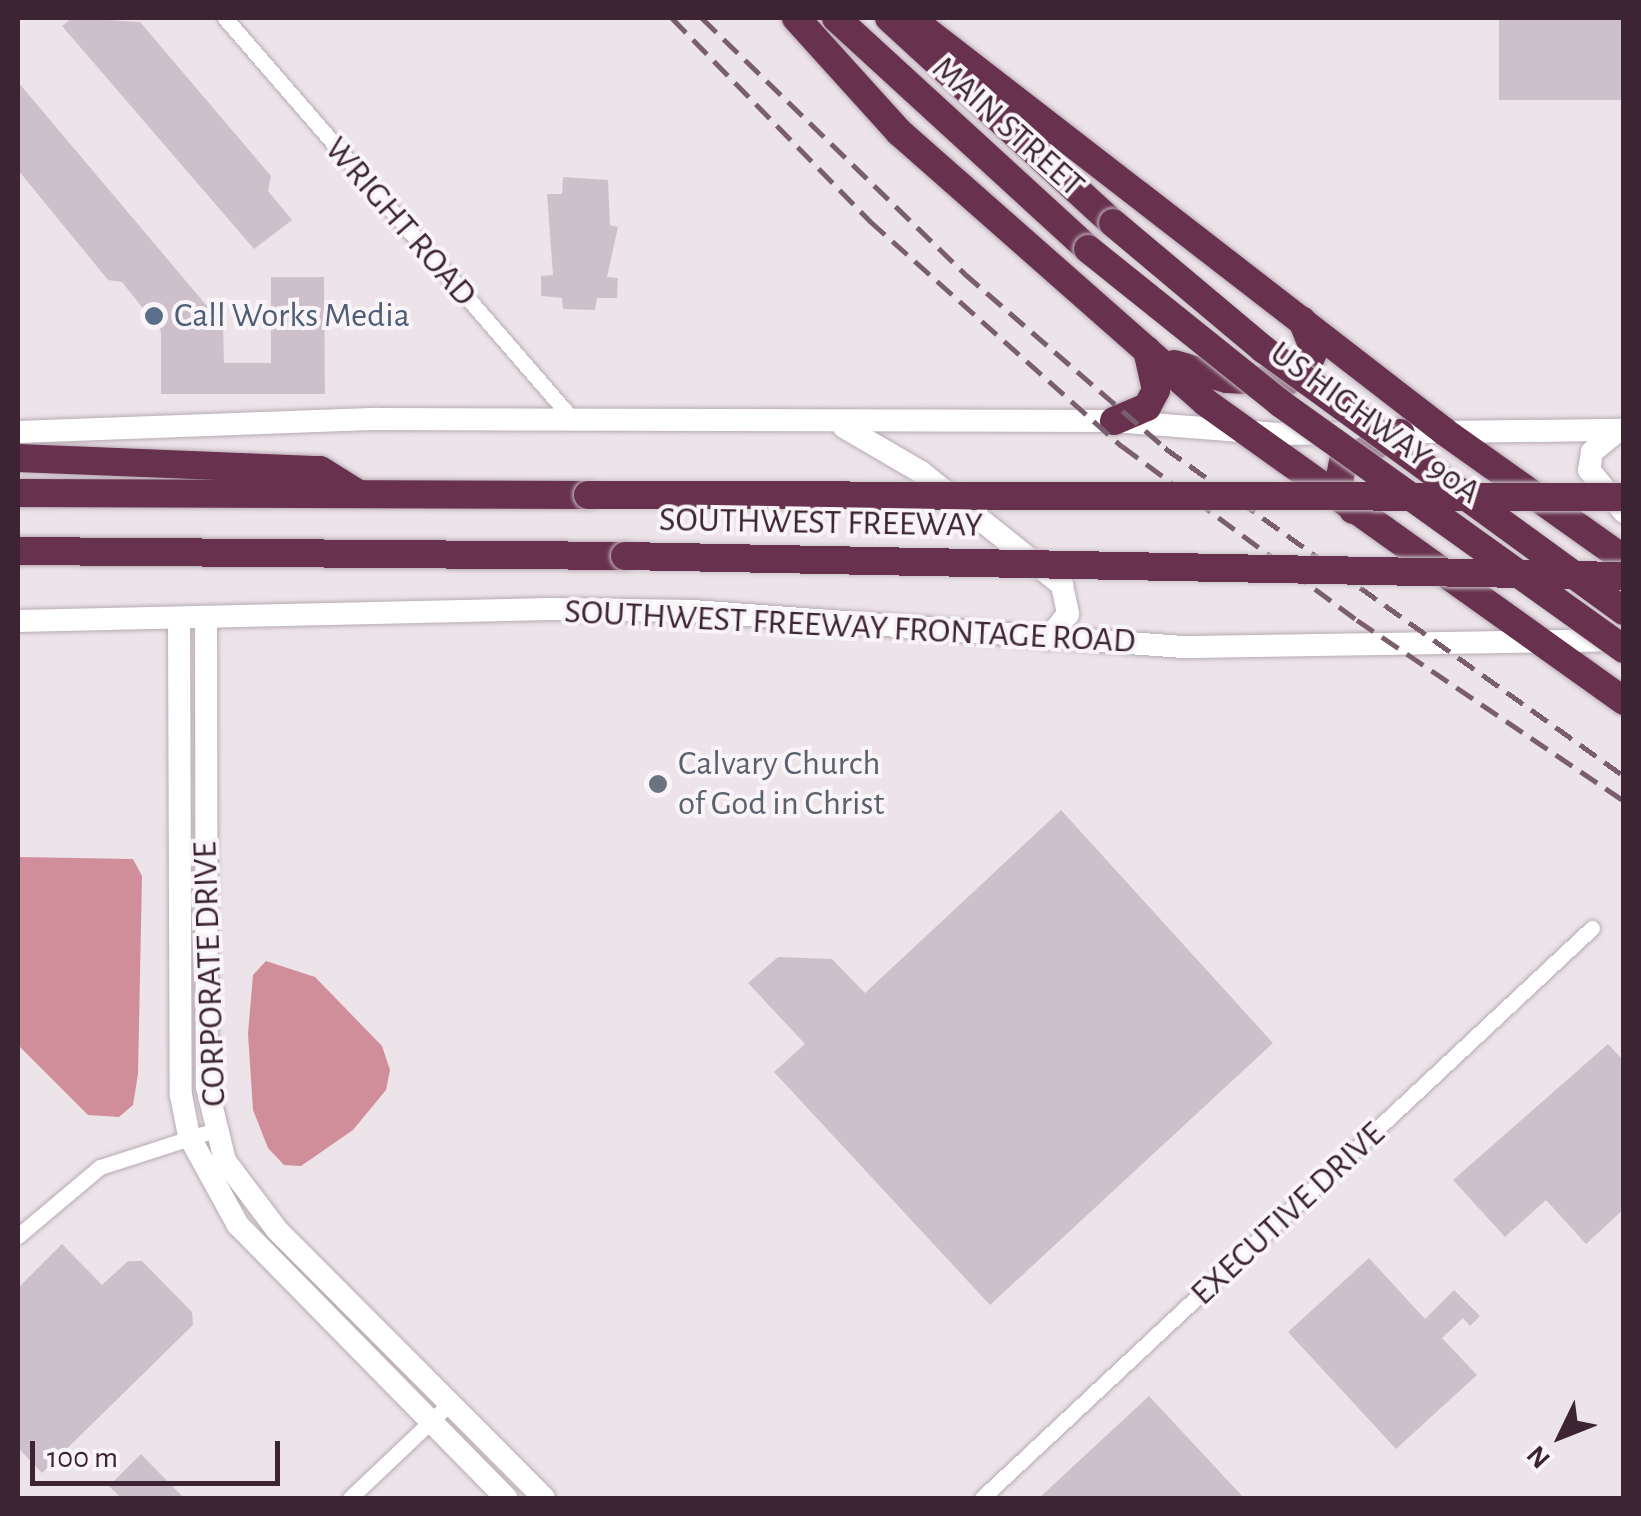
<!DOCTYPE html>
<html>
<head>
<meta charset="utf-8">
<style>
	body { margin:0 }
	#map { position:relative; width:1641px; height:1516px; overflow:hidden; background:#ede4ea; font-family:"Alegreya Sans",sans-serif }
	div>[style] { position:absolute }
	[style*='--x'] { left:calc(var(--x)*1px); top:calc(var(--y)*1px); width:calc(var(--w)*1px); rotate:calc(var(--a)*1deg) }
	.water>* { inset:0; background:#cf8e99 }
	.building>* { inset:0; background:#cdc0ca; transform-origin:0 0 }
	.roads { filter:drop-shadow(0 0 2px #b8aab3) drop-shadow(0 0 2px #b8aab3) }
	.street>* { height:15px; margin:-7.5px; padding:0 7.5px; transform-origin:7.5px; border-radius:7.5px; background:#fff }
	.secondary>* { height:22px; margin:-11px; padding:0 11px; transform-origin:11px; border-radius:11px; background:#fff }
	.highway>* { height:28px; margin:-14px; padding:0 14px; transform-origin:14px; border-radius:14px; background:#68314e }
	.rail>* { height:5px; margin-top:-2.5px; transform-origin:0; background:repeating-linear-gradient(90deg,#795f6e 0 20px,transparent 0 30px) }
	.bridges { filter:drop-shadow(0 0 2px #c9c2c6) drop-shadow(0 0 2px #c9c2c6) }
	.highway-bridge>* { height:28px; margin:-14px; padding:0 14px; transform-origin:14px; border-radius:14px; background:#68314e }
	.dots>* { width:28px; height:28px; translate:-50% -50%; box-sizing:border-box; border:5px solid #f9f4f8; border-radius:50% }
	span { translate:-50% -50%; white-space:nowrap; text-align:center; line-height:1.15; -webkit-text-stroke:8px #f9f4f8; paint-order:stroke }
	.street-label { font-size:35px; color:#3d2433 }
	.service-label { font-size:35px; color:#4e5e75 }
	.left { translate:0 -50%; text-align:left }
	.worship-label { font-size:35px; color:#5b616d }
	.frame { position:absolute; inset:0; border:20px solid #3d2433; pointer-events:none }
	.north { position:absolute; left:1511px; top:1386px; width:100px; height:100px; -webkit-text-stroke:8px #f9f4f8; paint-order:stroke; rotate:227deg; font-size:28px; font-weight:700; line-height:40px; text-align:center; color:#3d2433 }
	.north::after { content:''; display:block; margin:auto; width:35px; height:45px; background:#3d2433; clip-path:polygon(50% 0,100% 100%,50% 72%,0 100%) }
	.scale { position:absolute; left:30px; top:1441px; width:250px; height:45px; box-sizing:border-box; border:5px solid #3d2433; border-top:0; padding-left:12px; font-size:30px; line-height:35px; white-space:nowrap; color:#3d2433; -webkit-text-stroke:8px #f9f4f8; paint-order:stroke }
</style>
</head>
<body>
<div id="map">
	<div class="water">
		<div style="clip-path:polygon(18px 857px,133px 859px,142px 876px,138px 1074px,133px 1105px,119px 1117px,88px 1115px,18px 1045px)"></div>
		<div style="clip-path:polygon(266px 961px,315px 977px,382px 1046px,390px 1070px,386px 1090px,353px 1130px,301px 1166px,284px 1165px,268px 1148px,253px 1110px,248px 1034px,253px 975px)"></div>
	</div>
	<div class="building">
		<div style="clip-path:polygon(72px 18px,140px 22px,271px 176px,268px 191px,292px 220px,254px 249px,62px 26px)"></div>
		<div style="left:1499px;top:18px;width:125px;height:82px"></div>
		<div style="clip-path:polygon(18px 82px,223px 325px,224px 363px,271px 363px,271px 277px,324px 277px,325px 394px,161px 394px,161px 331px,122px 282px,108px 280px,18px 170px)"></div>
		<div style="clip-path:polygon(563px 177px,608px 180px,610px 225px,618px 227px,607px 277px,618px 278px,617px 298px,597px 298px,595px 310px,563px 309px,562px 298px,541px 296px,541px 276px,553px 275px,547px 194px,562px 194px)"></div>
		<div style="clip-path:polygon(1061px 810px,1273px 1043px,990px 1305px,774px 1072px,805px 1044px,748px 983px,778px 957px,832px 959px,865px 993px)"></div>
		<div style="clip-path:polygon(1608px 1044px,1624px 1061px,1624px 1209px,1586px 1244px,1546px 1200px,1505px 1237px,1453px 1180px)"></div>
		<div style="clip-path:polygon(62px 1244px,102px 1285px,128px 1261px,142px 1261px,192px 1312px,193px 1325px,42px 1473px,18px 1448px,18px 1288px)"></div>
		<div style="clip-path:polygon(1369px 1258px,1425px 1319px,1454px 1290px,1480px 1316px,1470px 1326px,1463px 1318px,1442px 1338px,1477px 1375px,1396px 1449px,1288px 1332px)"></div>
		<div style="clip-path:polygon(1149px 1396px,1244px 1498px,1039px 1498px)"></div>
		<div style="clip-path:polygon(141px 1454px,184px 1498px,121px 1498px,109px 1486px)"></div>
	</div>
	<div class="roads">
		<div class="street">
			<div style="--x:225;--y:18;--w:535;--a:49.1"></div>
			<div style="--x:18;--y:1236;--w:107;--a:-40.1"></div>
			<div style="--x:100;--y:1167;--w:121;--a:-17.8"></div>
			<div style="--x:350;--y:1498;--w:139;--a:-43.5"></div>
			<div style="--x:982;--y:1498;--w:835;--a:-43.06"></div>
		</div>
		<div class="secondary">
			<div style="--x:844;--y:427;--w:89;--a:30.3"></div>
			<div style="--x:921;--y:472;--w:181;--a:38.7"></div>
			<div style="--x:1062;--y:585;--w:30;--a:78"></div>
			<div style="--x:1068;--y:614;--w:32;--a:129"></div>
			<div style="--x:1619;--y:430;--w:35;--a:141"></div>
			<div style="--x:1592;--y:452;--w:18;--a:99"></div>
			<div style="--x:1589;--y:470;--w:55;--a:50.2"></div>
			<div style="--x:18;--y:432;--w:360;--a:-2.1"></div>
			<div style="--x:378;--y:419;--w:736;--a:0.16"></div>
			<div style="--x:1114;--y:421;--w:168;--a:4.5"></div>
			<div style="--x:1281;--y:434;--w:343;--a:-0.7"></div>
			<div style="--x:179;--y:620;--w:475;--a:89.8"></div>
			<div style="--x:181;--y:1095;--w:42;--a:79"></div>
			<div style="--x:189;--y:1136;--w:102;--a:61.2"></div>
			<div style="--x:238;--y:1225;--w:383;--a:45.5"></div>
			<div style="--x:206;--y:620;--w:467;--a:89.9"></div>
			<div style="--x:207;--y:1087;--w:76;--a:76.3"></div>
			<div style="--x:225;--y:1161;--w:86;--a:53"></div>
			<div style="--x:277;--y:1230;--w:378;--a:45.1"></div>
			<div style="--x:18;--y:621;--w:532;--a:-1.29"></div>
			<div style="--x:550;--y:609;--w:143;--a:0.8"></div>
			<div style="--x:693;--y:611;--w:495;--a:4.2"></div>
			<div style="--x:1187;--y:647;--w:433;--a:-0.9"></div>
		</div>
		<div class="highway">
			<div style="--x:796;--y:18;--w:154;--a:47.9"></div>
			<div style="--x:899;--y:132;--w:408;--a:41.4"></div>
			<div style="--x:1205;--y:402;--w:515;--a:35.51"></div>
			<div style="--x:836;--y:18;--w:342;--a:42.5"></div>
			<div style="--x:889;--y:18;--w:304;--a:42.5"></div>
			<div style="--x:910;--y:18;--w:676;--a:37.73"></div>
			<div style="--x:1445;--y:432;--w:219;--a:35.4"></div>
			<div style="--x:1174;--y:364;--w:55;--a:15.8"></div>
			<div style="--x:1227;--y:379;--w:59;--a:2.9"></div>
			<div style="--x:1286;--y:382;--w:24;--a:-33"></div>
			<div style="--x:1306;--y:369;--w:21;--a:-67"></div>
			<div style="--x:1314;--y:350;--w:32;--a:-112"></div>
			<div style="--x:1114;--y:421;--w:36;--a:-23"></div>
			<div style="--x:1147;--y:407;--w:19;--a:-62"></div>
			<div style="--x:1156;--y:390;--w:41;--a:-102.7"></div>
			<div style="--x:18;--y:458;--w:302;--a:2.3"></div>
			<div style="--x:320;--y:470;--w:44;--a:31.9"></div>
			<div style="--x:18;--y:493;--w:570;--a:0.2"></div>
			<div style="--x:1353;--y:510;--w:31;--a:-117"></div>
			<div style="--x:1339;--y:482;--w:21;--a:-79"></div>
			<div style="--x:1343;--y:461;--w:64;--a:-25.8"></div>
			<div style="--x:18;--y:551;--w:607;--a:0.47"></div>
		</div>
	</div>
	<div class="rail">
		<div style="--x:672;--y:18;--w:284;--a:45.7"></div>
		<div style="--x:870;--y:221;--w:338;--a:41.8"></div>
		<div style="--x:1122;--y:446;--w:292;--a:36.5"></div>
		<div style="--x:1357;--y:620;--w:323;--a:34.1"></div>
		<div style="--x:702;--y:18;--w:366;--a:44.2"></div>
		<div style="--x:964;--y:273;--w:267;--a:41"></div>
		<div style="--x:1165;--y:448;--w:564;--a:35.55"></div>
	</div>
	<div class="bridges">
		<div class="highway-bridge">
			<div style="--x:1113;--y:223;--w:196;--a:40"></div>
			<div style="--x:1263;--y:349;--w:446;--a:36"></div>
			<div style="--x:1088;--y:249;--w:246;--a:38.7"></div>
			<div style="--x:1280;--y:403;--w:423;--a:35.6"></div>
			<div style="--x:588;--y:495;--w:1036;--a:0.11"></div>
			<div style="--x:625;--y:556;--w:999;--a:1.15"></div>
		</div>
	</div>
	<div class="dots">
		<div style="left:154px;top:316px;background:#5c6f8a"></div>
		<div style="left:658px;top:784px;background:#6b7280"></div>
	</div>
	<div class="street-label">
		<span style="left:1008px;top:127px;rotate:42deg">MAIN STREET</span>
		<span style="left:400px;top:222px;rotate:49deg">WRIGHT ROAD</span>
		<span style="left:1375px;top:423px;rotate:36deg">US HIGHWAY 90A</span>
		<span style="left:821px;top:523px;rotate:1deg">SOUTHWEST FREEWAY</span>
		<span style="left:850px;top:627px;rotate:3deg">SOUTHWEST FREEWAY FRONTAGE ROAD</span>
		<span style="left:210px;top:974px;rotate:-92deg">CORPORATE DRIVE</span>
		<span style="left:1288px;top:1214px;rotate:-43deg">EXECUTIVE DRIVE</span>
	</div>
	<div class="service-label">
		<span class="left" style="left:174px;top:316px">Call Works Media</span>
	</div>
	<div class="worship-label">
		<span class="left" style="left:678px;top:784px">Calvary Church<br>of God in Christ</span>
	</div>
	<div class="frame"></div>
	<div class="north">N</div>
	<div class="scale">100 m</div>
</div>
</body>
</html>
